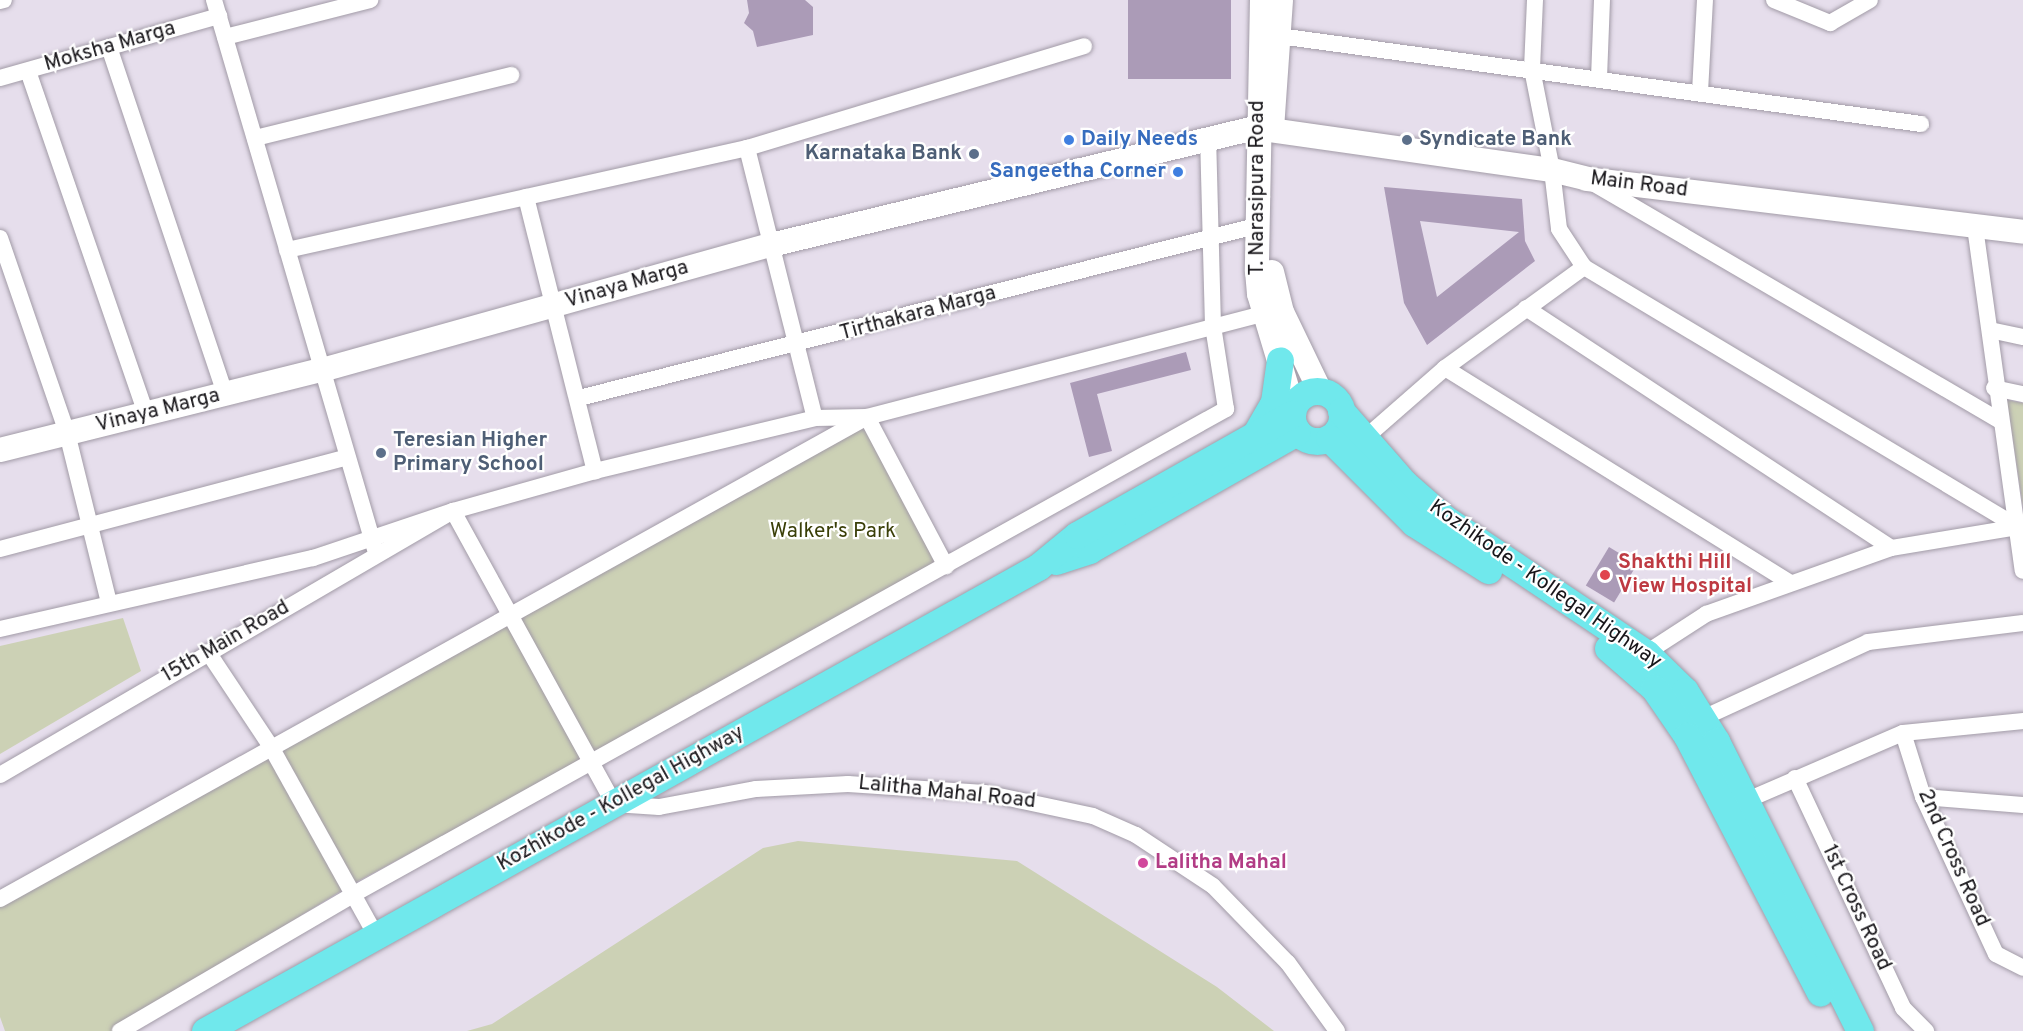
<!DOCTYPE html>
<html>
<head>
<meta charset="utf-8">
<style>
	body { margin:0 }
	#map { position:relative; width:2023px; height:1031px; overflow:hidden; background:#e6deec; font-family:Overpass,sans-serif }
	div>[style] { position:absolute }
	[style*='--x'] { left:calc(var(--x)*1px); top:calc(var(--y)*1px); width:calc(var(--w)*1px); rotate:calc(var(--a)*1deg) }
	.green>* { inset:0; background:#ccd1b5 }
	.building>* { inset:0; background:#ab9bb7; transform-origin:0 0 }
	.roads { filter:drop-shadow(0 0 2px #a29ba7) drop-shadow(0 0 2px #a29ba7) }
	.street>* { height:16px; margin:-8px; padding:0 8px; transform-origin:8px; border-radius:8px; background:#fff }
	.secondary>* { height:24px; margin:-12px; padding:0 12px; transform-origin:12px; border-radius:12px; background:#fff }
	.primary>* { height:27px; margin:-13.5px; padding:0 13.5px; transform-origin:13.5px; border-radius:13.5px; background:#70e8ec }
	.primary>.ring { margin:-13.5px; padding:0; box-sizing:content-box; background:none; border:27px solid #70e8ec; border-radius:50% }
	.dots>* { width:16px; height:16px; translate:-50% -50%; box-sizing:border-box; border:3px solid #fff; border-radius:50% }
	span { translate:-50% -50%; white-space:nowrap; text-align:center; line-height:1.15; -webkit-text-stroke:4.5px #fff; paint-order:stroke }
	.street-label { font-size:21px; color:#18161a }
	.shop-label { font-size:21px; color:#366cbe; font-weight:700 }
	.left { translate:0 -50%; text-align:left }
	.right { translate:-100% -50%; text-align:right }
	.service-label { font-size:21px; color:#4e5e75; font-weight:700 }
	.park-label { font-size:21px; color:#3a3f08 }
	.health-label { font-size:21px; color:#be3a42; font-weight:700 }
	.hotel-label { font-size:21px; color:#b23c85; font-weight:700 }
</style>
</head>
<body>
<div id="map">
	<div class="green">
		<div style="clip-path:polygon(2007px 400px,2023px 403px,2023px 507px)"></div>
		<div style="clip-path:polygon(867px 417px,946px 566px,349px 886px,114px 1031px,5px 1031px,0 1017px,0 902px)"></div>
		<div style="clip-path:polygon(123px 618px,141px 671px,0 754px,0 646px)"></div>
		<div style="clip-path:polygon(798px 841px,1017px 861px,1217px 987px,1274px 1031px,467px 1031px,492px 1024px,763px 848px)"></div>
	</div>
	<div class="building">
		<div style="clip-path:polygon(747px 0,805px 0,813px 7px,813px 35px,757px 47px,753px 31px,744px 23px,749px 13px)"></div>
		<div style="left:1128px;top:0;width:103px;height:79px"></div>
		<div style="clip-path:polygon(evenodd,1384px 187px,1522px 199px,1525px 241px,1535px 261px,1427px 345px,1404px 303px,1384px 187px,1420px 221px,1519px 232px,1437px 297px,1420px 221px)"></div>
		<div style="clip-path:polygon(1186px 352px,1191px 370px,1097px 394px,1112px 451px,1089px 457px,1070px 383px)"></div>
		<div style="left:1609px;top:547px;width:33px;height:45px;rotate:31deg"></div>
	</div>
	<div class="roads">
		<div class="street">
			<div style="--x:214;--y:0;--w:572;--a:73.66"></div>
			<div style="--x:1535;--y:0;--w:69;--a:92.5"></div>
			<div style="--x:1532;--y:69;--w:103;--a:78.8"></div>
			<div style="--x:1552;--y:170;--w:59;--a:83.2"></div>
			<div style="--x:1559;--y:229;--w:45;--a:56.7"></div>
			<div style="--x:1584;--y:267;--w:506;--a:30.92"></div>
			<div style="--x:1774;--y:0;--w:61;--a:22.3"></div>
			<div style="--x:1830;--y:23;--w:46;--a:-29.9"></div>
			<div style="--x:0;--y:1;--w:4;--a:-14"></div>
			<div style="--x:1279;--y:36;--w:648;--a:7.8"></div>
			<div style="--x:225;--y:37;--w:150;--a:-14.3"></div>
			<div style="--x:109;--y:47;--w:366;--a:71.5"></div>
			<div style="--x:28;--y:71;--w:363;--a:71"></div>
			<div style="--x:0;--y:78;--w:228;--a:-15.8"></div>
			<div style="--x:1599;--y:78;--w:78;--a:-87.8"></div>
			<div style="--x:1700;--y:92;--w:92;--a:-86.9"></div>
			<div style="--x:255;--y:138;--w:264;--a:-13.8"></div>
			<div style="--x:747;--y:148;--w:278;--a:75.9"></div>
			<div style="--x:1593;--y:183;--w:470;--a:30.3"></div>
			<div style="--x:526;--y:197;--w:283;--a:75.9"></div>
			<div style="--x:1975;--y:227;--w:347;--a:82.1"></div>
			<div style="--x:0;--y:238;--w:206;--a:71"></div>
			<div style="--x:67;--y:433;--w:175;--a:76.1"></div>
			<div style="--x:287;--y:250;--w:471;--a:-12.5"></div>
			<div style="--x:747;--y:148;--w:352;--a:-16.8"></div>
			<div style="--x:1526;--y:308;--w:437;--a:33.3"></div>
			<div style="--x:1990;--y:330;--w:34;--a:12"></div>
			<div style="--x:1445;--y:368;--w:407;--a:31.9"></div>
			<div style="--x:1994;--y:388;--w:30;--a:12"></div>
			<div style="--x:579;--y:398;--w:699;--a:-14.26"></div>
			<div style="--x:1365;--y:438;--w:106;--a:-41.2"></div>
			<div style="--x:1445;--y:368;--w:172;--a:-36"></div>
			<div style="--x:0;--y:549;--w:359;--a:-14.8"></div>
			<div style="--x:0;--y:629;--w:321;--a:-12.8"></div>
			<div style="--x:313;--y:558;--w:148;--a:-18.6"></div>
			<div style="--x:453;--y:511;--w:148;--a:-15.7"></div>
			<div style="--x:595;--y:471;--w:226;--a:-13.5"></div>
			<div style="--x:815;--y:418;--w:52;--a:-1.1"></div>
			<div style="--x:867;--y:417;--w:411;--a:-14.6"></div>
			<div style="--x:208;--y:652;--w:114;--a:56.4"></div>
			<div style="--x:271;--y:747;--w:216;--a:60.9"></div>
			<div style="--x:1646;--y:653;--w:72;--a:-33"></div>
			<div style="--x:1706;--y:614;--w:196;--a:-19.6"></div>
			<div style="--x:1891;--y:548;--w:129;--a:-9.4"></div>
			<div style="--x:1703;--y:718;--w:182;--a:-24.7"></div>
			<div style="--x:1868;--y:642;--w:156;--a:-7"></div>
			<div style="--x:1903;--y:733;--w:67;--a:72.6"></div>
			<div style="--x:1923;--y:797;--w:173;--a:65.1"></div>
			<div style="--x:1996;--y:954;--w:30;--a:27"></div>
			<div style="--x:0;--y:775;--w:524;--a:-30.23"></div>
			<div style="--x:453;--y:511;--w:334;--a:61.2"></div>
			<div style="--x:614;--y:804;--w:45;--a:3.8"></div>
			<div style="--x:659;--y:807;--w:99;--a:-10.5"></div>
			<div style="--x:756;--y:789;--w:92;--a:-3.1"></div>
			<div style="--x:848;--y:784;--w:137;--a:3.8"></div>
			<div style="--x:985;--y:793;--w:110;--a:12"></div>
			<div style="--x:1093;--y:816;--w:47;--a:23.8"></div>
			<div style="--x:1136;--y:835;--w:92;--a:33.5"></div>
			<div style="--x:1213;--y:886;--w:107;--a:45.8"></div>
			<div style="--x:1288;--y:963;--w:84;--a:54.2"></div>
			<div style="--x:1795;--y:778;--w:254;--a:64.8"></div>
			<div style="--x:1903;--y:1008;--w:33;--a:45"></div>
			<div style="--x:1923;--y:797;--w:100;--a:4.6"></div>
			<div style="--x:1745;--y:801;--w:172;--a:-23.3"></div>
			<div style="--x:1903;--y:733;--w:121;--a:-5.7"></div>
			<div style="--x:0;--y:899;--w:992;--a:-29.07"></div>
			<div style="--x:867;--y:417;--w:169;--a:62.1"></div>
			<div style="--x:120;--y:1031;--w:271;--a:-30.3"></div>
			<div style="--x:354;--y:894;--w:998;--a:-29.08"></div>
			<div style="--x:1226;--y:409;--w:84;--a:-98.9"></div>
			<div style="--x:1213;--y:326;--w:186;--a:-91.5"></div>
		</div>
		<div class="secondary">
			<div style="--x:1262;--y:0;--w:271;--a:91.1"></div>
			<div style="--x:1257;--y:271;--w:23;--a:85"></div>
			<div style="--x:1259;--y:294;--w:118;--a:73.3"></div>
			<div style="--x:1272;--y:129;--w:129;--a:-86"></div>
			<div style="--x:1272;--y:272;--w:41;--a:76"></div>
			<div style="--x:1282;--y:312;--w:88;--a:64.3"></div>
			<div style="--x:0;--y:450;--w:332;--a:-14"></div>
			<div style="--x:322;--y:370;--w:466;--a:-15.6"></div>
			<div style="--x:771;--y:245;--w:499;--a:-13.6"></div>
			<div style="--x:1256;--y:128;--w:299;--a:8.1"></div>
			<div style="--x:1552;--y:170;--w:36;--a:14"></div>
			<div style="--x:1587;--y:179;--w:439;--a:6.9"></div>
		</div>
		<div class="primary">
			<div class="ring" style="left:1292px;top:391px;width:23px;height:23px"></div>
			<div style="--x:1341;--y:411;--w:96;--a:48.8"></div>
			<div style="--x:1404;--y:483;--w:53;--a:41.2"></div>
			<div style="--x:1444;--y:518;--w:243;--a:33.8"></div>
			<div style="--x:1646;--y:653;--w:54;--a:44.3"></div>
			<div style="--x:1685;--y:691;--w:59;--a:58.2"></div>
			<div style="--x:1716;--y:741;--w:324;--a:63.6"></div>
			<div style="--x:1255;--y:435;--w:38;--a:-60"></div>
			<div style="--x:1274;--y:402;--w:42;--a:-81.9"></div>
			<div style="--x:1329;--y:438;--w:120;--a:45"></div>
			<div style="--x:1414;--y:523;--w:88;--a:32.4"></div>
			<div style="--x:1056;--y:561;--w:35;--a:-18"></div>
			<div style="--x:1089;--y:550;--w:239;--a:-29.6"></div>
			<div style="--x:1608;--y:648;--w:61;--a:41"></div>
			<div style="--x:1654;--y:688;--w:58;--a:55.5"></div>
			<div style="--x:1687;--y:736;--w:289;--a:62.6"></div>
			<div style="--x:205;--y:1031;--w:954;--a:-29.12"></div>
			<div style="--x:1038;--y:567;--w:50;--a:-39.4"></div>
			<div style="--x:1077;--y:535;--w:247;--a:-29.4"></div>
		</div>
	</div>
	<div class="dots">
		<div style="left:1069px;top:140px;background:#3f7fe0"></div>
		<div style="left:1407px;top:140px;background:#5c6f8a"></div>
		<div style="left:974px;top:154px;background:#5c6f8a"></div>
		<div style="left:1178px;top:172px;background:#3f7fe0"></div>
		<div style="left:381px;top:453px;background:#5c6f8a"></div>
		<div style="left:1605px;top:575px;background:#e0444e"></div>
		<div style="left:1143px;top:863px;background:#d1479c"></div>
	</div>
	<div class="street-label">
		<span style="left:110px;top:47px;rotate:-16deg">Moksha Marga</span>
		<span style="left:1639px;top:185px;rotate:7deg">Main Road</span>
		<span style="left:1258px;top:188px;rotate:-90deg">T. Narasipura Road</span>
		<span style="left:627px;top:285px;rotate:-16deg">Vinaya Marga</span>
		<span style="left:918px;top:314px;rotate:-15deg">Tirthakara Marga</span>
		<span style="left:158px;top:411px;rotate:-14deg">Vinaya Marga</span>
		<span style="left:1545px;top:585px;rotate:35deg">Kozhikode - Kollegal Highway</span>
		<span style="left:226px;top:642px;rotate:-30deg">15th Main Road</span>
		<span style="left:947px;top:793px;rotate:6deg">Lalitha Mahal Road</span>
		<span style="left:621px;top:799px;rotate:-29deg">Kozhikode - Kollegal Highway</span>
		<span style="left:1953px;top:858px;rotate:66deg">2nd Cross Road</span>
		<span style="left:1856px;top:908px;rotate:65deg">1st Cross Road</span>
	</div>
	<div class="shop-label">
		<span class="left" style="left:1081px;top:140px">Daily Needs</span>
		<span class="right" style="left:1166px;top:172px">Sangeetha Corner</span>
	</div>
	<div class="service-label">
		<span class="left" style="left:1419px;top:140px">Syndicate Bank</span>
		<span class="right" style="left:962px;top:154px">Karnataka Bank</span>
		<span class="left" style="left:393px;top:453px">Teresian Higher<br>Primary School</span>
	</div>
	<div class="park-label">
		<span style="left:833px;top:532px">Walker's Park</span>
	</div>
	<div class="health-label">
		<span class="left" style="left:1618px;top:575px">Shakthi Hill<br>View Hospital</span>
	</div>
	<div class="hotel-label">
		<span class="left" style="left:1155px;top:863px">Lalitha Mahal</span>
	</div>
</div>
</body>
</html>
